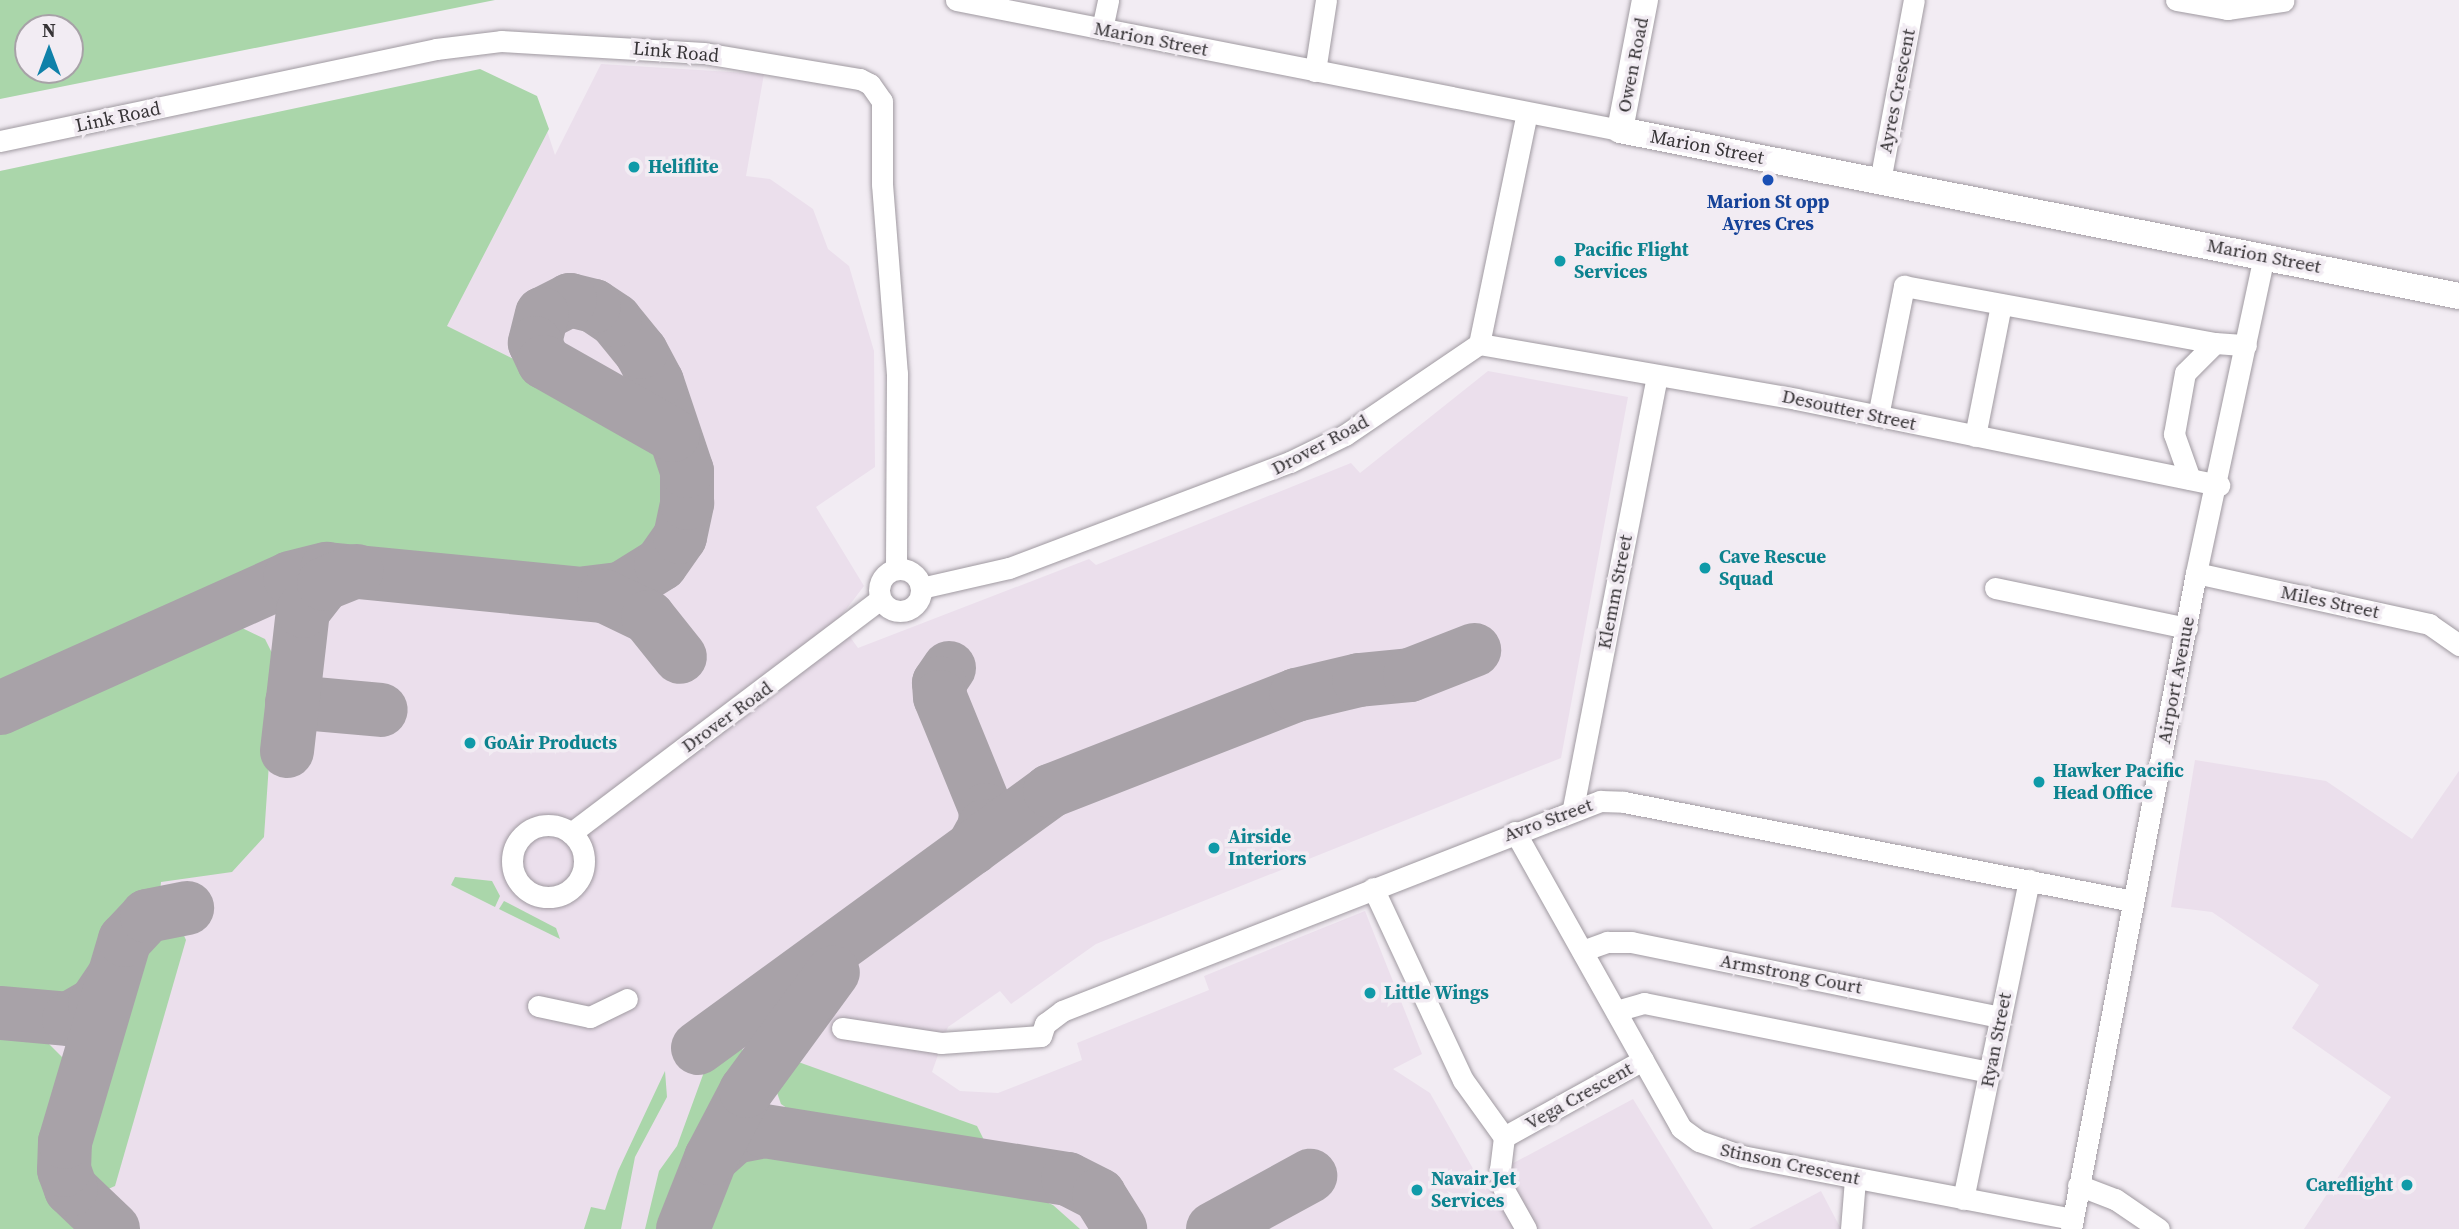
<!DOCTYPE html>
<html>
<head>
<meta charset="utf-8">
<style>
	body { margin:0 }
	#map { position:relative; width:2459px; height:1229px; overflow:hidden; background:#f2ecf3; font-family:"Source Serif 4",serif }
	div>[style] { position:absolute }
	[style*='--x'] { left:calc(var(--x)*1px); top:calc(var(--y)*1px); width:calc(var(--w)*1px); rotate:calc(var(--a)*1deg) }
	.built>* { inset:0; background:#ebdfec }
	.green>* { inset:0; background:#aad6aa }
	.taxiway>* { height:54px; margin:-27px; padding:0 27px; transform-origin:27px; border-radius:27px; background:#a8a2a8 }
	.roads { filter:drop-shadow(0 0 2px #a09aa1) drop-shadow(0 0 2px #a09aa1) }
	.minor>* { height:21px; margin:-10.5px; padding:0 10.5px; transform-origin:10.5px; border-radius:10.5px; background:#fff }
	.minor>.ring { margin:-10.5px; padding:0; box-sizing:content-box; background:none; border:21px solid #fff; border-radius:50% }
	.major>* { height:26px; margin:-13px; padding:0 13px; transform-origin:13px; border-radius:13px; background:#fff }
	.dots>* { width:19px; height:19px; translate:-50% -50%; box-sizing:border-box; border:4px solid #f2ecf3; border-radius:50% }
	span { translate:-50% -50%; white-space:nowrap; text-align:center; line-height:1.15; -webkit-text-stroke:7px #f2ecf3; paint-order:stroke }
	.street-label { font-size:19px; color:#363336 }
	.culture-label { font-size:19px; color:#0d838f; font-weight:700 }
	.left { translate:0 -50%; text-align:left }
	.right { translate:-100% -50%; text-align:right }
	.transit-label { font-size:19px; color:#164399; font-weight:700 }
	.north { position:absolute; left:14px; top:14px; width:70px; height:70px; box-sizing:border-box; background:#f2ecf3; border:2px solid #a7a2a7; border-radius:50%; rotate:0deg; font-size:19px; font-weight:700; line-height:28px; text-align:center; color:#363336 }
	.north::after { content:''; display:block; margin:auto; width:24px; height:32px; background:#1081a9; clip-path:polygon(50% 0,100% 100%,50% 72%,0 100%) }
</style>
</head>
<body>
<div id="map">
	<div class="built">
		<div style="clip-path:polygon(601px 64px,764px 74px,746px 176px,770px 179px,813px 209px,828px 249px,849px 266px,874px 351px,875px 467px,816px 507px,864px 586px,838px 620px,858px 648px,1089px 559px,1096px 565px,1351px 463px,1360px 473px,1488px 371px,1628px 397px,1561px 758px,1096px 944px,1011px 1004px,1000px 991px,948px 1027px,932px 1072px,960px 1091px,998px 1093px,1082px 1060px,1077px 1043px,1209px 990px,1204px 976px,1365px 911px,1422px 1054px,1393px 1069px,1430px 1093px,1480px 1181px,1633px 1099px,1713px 1229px,0 1229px,0 171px,536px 97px,555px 155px)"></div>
		<div style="clip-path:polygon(2195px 760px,2326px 781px,2412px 839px,2459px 771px,2459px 1229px,2304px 1229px,2391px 1097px,2292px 1028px,2319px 985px,2212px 912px,2171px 907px)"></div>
		<div style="clip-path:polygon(1821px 1191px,1841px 1229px,1749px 1229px)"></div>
	</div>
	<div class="green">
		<div style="clip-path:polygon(evenodd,0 0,495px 0,0 99px,0 0,28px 28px,70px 28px,70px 70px,28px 70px,28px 28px)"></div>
		<div style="clip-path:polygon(480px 69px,537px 96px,549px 129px,447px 326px,647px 425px,662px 441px,677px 475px,674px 522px,664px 545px,628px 572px,597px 578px,370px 552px,305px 554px,0 689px,0 171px)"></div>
		<div style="clip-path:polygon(238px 626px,265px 639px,276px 661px,264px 837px,232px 872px,161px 882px,160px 893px,131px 907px,112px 930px,94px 977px,78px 993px,56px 999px,0 990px,0 728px,219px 628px)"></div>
		<div style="clip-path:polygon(455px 877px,492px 881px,500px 896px,495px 907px,451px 885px)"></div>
		<div style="clip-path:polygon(504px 901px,556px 928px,560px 939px,499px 909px)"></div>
		<div style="clip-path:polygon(164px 927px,181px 929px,186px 940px,115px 1186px,99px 1193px,82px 1174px,81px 1151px,137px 955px,147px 939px)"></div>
		<div style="clip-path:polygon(0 1035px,47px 1042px,66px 1061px,68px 1071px,47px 1141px,46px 1169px,56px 1197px,85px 1229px,0 1229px)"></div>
		<div style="clip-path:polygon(742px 1039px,743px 1060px,694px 1151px,664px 1229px,645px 1229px,659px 1171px,677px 1146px,704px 1072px)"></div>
		<div style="clip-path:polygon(790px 1059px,977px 1126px,985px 1142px,797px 1115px,781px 1104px,775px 1087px,779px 1071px)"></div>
		<div style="clip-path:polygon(665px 1071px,667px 1097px,635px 1157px,621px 1229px,584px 1229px,591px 1207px,605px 1210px,618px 1171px)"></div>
		<div style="clip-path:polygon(764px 1154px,1032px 1196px,1053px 1205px,1080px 1229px,703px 1229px,731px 1166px,741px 1158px)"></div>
	</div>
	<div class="taxiway">
		<div style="--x:586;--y:593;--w:35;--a:-7"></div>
		<div style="--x:621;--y:589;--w:47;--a:-32"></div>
		<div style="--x:661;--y:564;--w:33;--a:-55"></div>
		<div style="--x:680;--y:537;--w:35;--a:-78"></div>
		<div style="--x:687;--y:503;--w:32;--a:-90"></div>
		<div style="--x:687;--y:471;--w:94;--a:-108.6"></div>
		<div style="--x:657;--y:382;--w:34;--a:-118"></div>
		<div style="--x:641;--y:352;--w:41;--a:-129.1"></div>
		<div style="--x:615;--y:320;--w:25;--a:-146"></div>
		<div style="--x:594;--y:306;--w:25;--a:-166"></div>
		<div style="--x:570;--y:300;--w:31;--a:153"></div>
		<div style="--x:542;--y:314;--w:30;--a:104"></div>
		<div style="--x:535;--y:343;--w:21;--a:65"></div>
		<div style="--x:544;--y:362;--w:148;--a:29.5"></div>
		<div style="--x:949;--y:668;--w:18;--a:124"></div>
		<div style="--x:939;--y:683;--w:14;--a:86"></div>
		<div style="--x:940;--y:697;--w:122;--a:67.8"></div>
		<div style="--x:986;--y:810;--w:16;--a:94"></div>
		<div style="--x:985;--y:826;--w:25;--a:119"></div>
		<div style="--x:292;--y:702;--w:89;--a:5.1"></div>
		<div style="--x:0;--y:708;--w:318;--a:-24.1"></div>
		<div style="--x:290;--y:578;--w:38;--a:-14"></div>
		<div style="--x:327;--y:569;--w:278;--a:5.6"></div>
		<div style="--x:604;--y:596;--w:49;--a:25.5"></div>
		<div style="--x:648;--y:617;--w:51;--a:51.3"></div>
		<div style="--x:287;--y:751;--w:141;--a:-83.5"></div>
		<div style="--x:303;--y:611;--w:34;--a:-52"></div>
		<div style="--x:324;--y:584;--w:35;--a:-22"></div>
		<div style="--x:0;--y:1013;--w:69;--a:5"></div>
		<div style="--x:69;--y:1019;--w:30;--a:-30"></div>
		<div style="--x:95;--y:1004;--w:30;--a:-56"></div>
		<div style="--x:698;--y:1048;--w:436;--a:-36.1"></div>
		<div style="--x:1050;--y:791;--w:264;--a:-21.3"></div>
		<div style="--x:1296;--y:695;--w:65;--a:-13.4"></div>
		<div style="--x:1359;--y:680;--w:51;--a:-5.6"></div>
		<div style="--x:1410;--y:675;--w:69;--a:-21.3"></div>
		<div style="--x:711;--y:1158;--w:31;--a:-42"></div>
		<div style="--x:734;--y:1137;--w:31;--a:-11"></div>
		<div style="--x:764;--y:1131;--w:308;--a:9"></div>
		<div style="--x:1068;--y:1179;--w:35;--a:27"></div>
		<div style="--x:1099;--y:1195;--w:40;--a:58"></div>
		<div style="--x:113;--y:1229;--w:58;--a:-136.4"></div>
		<div style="--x:71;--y:1189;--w:20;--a:-110"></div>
		<div style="--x:64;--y:1170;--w:28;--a:-88"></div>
		<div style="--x:65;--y:1142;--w:211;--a:-73.5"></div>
		<div style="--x:125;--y:940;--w:33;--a:-47"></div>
		<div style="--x:147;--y:916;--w:41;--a:-11.3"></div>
		<div style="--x:683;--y:1229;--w:76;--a:-68.5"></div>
		<div style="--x:711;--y:1158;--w:76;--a:-62.4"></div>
		<div style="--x:746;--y:1091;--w:147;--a:-53.8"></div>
		<div style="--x:1213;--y:1229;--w:111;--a:-28.7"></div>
	</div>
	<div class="roads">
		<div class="minor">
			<div style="--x:956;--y:0;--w:677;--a:11.08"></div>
			<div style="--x:2176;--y:0;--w:52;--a:10"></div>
			<div style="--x:2227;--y:9;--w:57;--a:-8.1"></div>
			<div style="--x:1102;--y:29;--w:30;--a:-78"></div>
			<div style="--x:1315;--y:71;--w:72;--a:-81.2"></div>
			<div style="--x:0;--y:141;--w:446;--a:-11.9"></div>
			<div style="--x:436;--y:49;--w:65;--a:-7"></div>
			<div style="--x:501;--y:41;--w:203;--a:3.4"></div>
			<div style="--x:704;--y:53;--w:158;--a:9.5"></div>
			<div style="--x:860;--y:79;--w:11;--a:27"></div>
			<div style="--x:870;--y:84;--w:21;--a:55"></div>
			<div style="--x:882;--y:101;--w:83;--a:90"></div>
			<div style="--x:882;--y:184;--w:190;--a:85.5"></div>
			<div style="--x:897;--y:373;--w:196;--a:90.3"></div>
			<div style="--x:1880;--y:181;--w:184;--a:-79.4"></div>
			<div style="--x:1479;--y:344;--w:322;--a:9.8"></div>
			<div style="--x:1796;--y:399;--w:432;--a:11.5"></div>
			<div style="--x:1878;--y:416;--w:133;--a:-78.7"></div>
			<div style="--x:1904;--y:286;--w:316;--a:10.4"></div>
			<div style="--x:2215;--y:343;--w:31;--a:4"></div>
			<div style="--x:1975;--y:436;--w:134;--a:-78.8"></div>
			<div style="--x:2190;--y:479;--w:48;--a:-109.6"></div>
			<div style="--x:2174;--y:434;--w:62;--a:-79.8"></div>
			<div style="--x:2185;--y:373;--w:42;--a:-45"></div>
			<div class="ring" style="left:879px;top:569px;width:21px;height:21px"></div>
			<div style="--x:2196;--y:573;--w:239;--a:12.3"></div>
			<div style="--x:2429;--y:624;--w:37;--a:35"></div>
			<div style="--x:921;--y:588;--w:90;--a:-12.8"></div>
			<div style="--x:1009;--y:568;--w:300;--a:-20.7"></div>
			<div style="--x:1290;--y:462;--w:61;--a:-26.1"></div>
			<div style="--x:1345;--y:435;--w:162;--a:-34.2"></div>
			<div style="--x:1479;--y:344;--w:236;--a:-78.3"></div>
			<div style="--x:1995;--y:588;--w:196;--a:11.8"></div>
			<div style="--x:1573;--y:808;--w:440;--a:-79"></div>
			<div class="ring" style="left:512px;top:825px;width:51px;height:51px"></div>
			<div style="--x:1515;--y:832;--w:339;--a:60.7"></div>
			<div style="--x:1681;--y:1128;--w:22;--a:36"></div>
			<div style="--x:1699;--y:1141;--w:46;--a:19.2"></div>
			<div style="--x:1742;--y:1156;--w:337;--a:10.8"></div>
			<div style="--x:571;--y:833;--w:388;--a:-37.1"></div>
			<div style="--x:1373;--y:888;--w:212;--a:64.9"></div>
			<div style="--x:1463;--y:1080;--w:70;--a:54.3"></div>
			<div style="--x:1504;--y:1137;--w:159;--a:-29"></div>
			<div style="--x:1582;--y:951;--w:27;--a:-20"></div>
			<div style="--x:1607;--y:942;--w:24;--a:0"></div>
			<div style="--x:1631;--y:942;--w:377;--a:11.5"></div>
			<div style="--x:538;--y:1006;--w:53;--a:11.9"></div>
			<div style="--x:590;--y:1017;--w:41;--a:-25.9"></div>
			<div style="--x:1616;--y:1011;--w:29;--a:-16"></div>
			<div style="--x:1644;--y:1003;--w:352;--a:11.3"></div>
			<div style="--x:842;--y:1028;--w:100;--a:8.6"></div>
			<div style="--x:941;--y:1043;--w:100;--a:-4"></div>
			<div style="--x:1041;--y:1036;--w:13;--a:-72"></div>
			<div style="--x:1045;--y:1024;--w:21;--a:-37"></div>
			<div style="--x:1062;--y:1011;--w:578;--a:-21.32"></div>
			<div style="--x:1600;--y:801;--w:24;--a:2"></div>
			<div style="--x:1624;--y:802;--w:519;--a:11.01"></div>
			<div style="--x:1504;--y:1137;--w:32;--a:97"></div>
			<div style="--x:1500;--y:1169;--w:21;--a:79"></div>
			<div style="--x:1504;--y:1190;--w:45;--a:60.6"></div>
			<div style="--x:2078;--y:1185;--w:40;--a:21"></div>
			<div style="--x:2115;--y:1199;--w:53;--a:34.3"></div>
			<div style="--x:1963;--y:1199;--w:326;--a:-78.3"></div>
			<div style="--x:1851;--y:1229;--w:50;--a:-85.4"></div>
			<div style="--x:2071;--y:1229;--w:668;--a:-79.21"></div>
			<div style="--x:2196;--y:573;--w:324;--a:-77.9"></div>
		</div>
		<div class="major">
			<div style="--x:1645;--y:0;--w:132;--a:100.9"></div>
			<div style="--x:1620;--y:130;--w:855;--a:11.19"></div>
		</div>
	</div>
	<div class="dots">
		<div style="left:634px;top:167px;background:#0f9aa8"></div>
		<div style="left:1768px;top:180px;background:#1a4fb4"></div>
		<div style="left:1560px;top:261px;background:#0f9aa8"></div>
		<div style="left:1705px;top:568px;background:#0f9aa8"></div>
		<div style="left:470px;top:743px;background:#0f9aa8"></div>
		<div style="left:2039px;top:782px;background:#0f9aa8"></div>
		<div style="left:1214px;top:848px;background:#0f9aa8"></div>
		<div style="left:1370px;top:993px;background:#0f9aa8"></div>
		<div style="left:2407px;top:1185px;background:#0f9aa8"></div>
		<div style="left:1417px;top:1190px;background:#0f9aa8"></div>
	</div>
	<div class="street-label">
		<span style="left:1151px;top:39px;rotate:11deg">Marion Street</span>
		<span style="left:676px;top:52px;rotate:5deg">Link Road</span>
		<span style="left:1633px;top:65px;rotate:-79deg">Owen Road</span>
		<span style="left:1897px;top:91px;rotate:-79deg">Ayres Crescent</span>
		<span style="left:118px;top:117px;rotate:-12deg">Link Road</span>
		<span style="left:1707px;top:147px;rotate:11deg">Marion Street</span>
		<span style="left:2264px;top:256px;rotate:11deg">Marion Street</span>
		<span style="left:1849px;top:410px;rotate:12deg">Desoutter Street</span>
		<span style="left:1320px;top:445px;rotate:-28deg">Drover Road</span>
		<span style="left:1615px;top:592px;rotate:-79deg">Klemm Street</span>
		<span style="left:2330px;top:602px;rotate:12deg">Miles Street</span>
		<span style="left:2176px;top:680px;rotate:-79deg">Airport Avenue</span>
		<span style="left:727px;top:717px;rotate:-36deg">Drover Road</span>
		<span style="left:1548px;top:820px;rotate:-20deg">Avro Street</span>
		<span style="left:1791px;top:974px;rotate:11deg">Armstrong Court</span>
		<span style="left:1996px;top:1040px;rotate:-79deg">Ryan Street</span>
		<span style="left:1579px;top:1096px;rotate:-29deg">Vega Crescent</span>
		<span style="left:1790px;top:1164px;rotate:12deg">Stinson Crescent</span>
	</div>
	<div class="culture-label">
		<span class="left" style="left:648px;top:167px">Heliflite</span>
		<span class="left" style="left:1574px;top:261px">Pacific Flight<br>Services</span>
		<span class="left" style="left:1719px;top:568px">Cave Rescue<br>Squad</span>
		<span class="left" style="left:484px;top:743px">GoAir Products</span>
		<span class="left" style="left:2053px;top:782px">Hawker Pacific<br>Head Office</span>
		<span class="left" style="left:1228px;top:848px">Airside<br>Interiors</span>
		<span class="left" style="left:1384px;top:993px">Little Wings</span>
		<span class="left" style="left:1431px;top:1190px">Navair Jet<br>Services</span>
		<span class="right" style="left:2393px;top:1185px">Careflight</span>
	</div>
	<div class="transit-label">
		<span style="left:1768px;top:213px">Marion St opp<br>Ayres Cres</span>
	</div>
	<div class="north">N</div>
</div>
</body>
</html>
